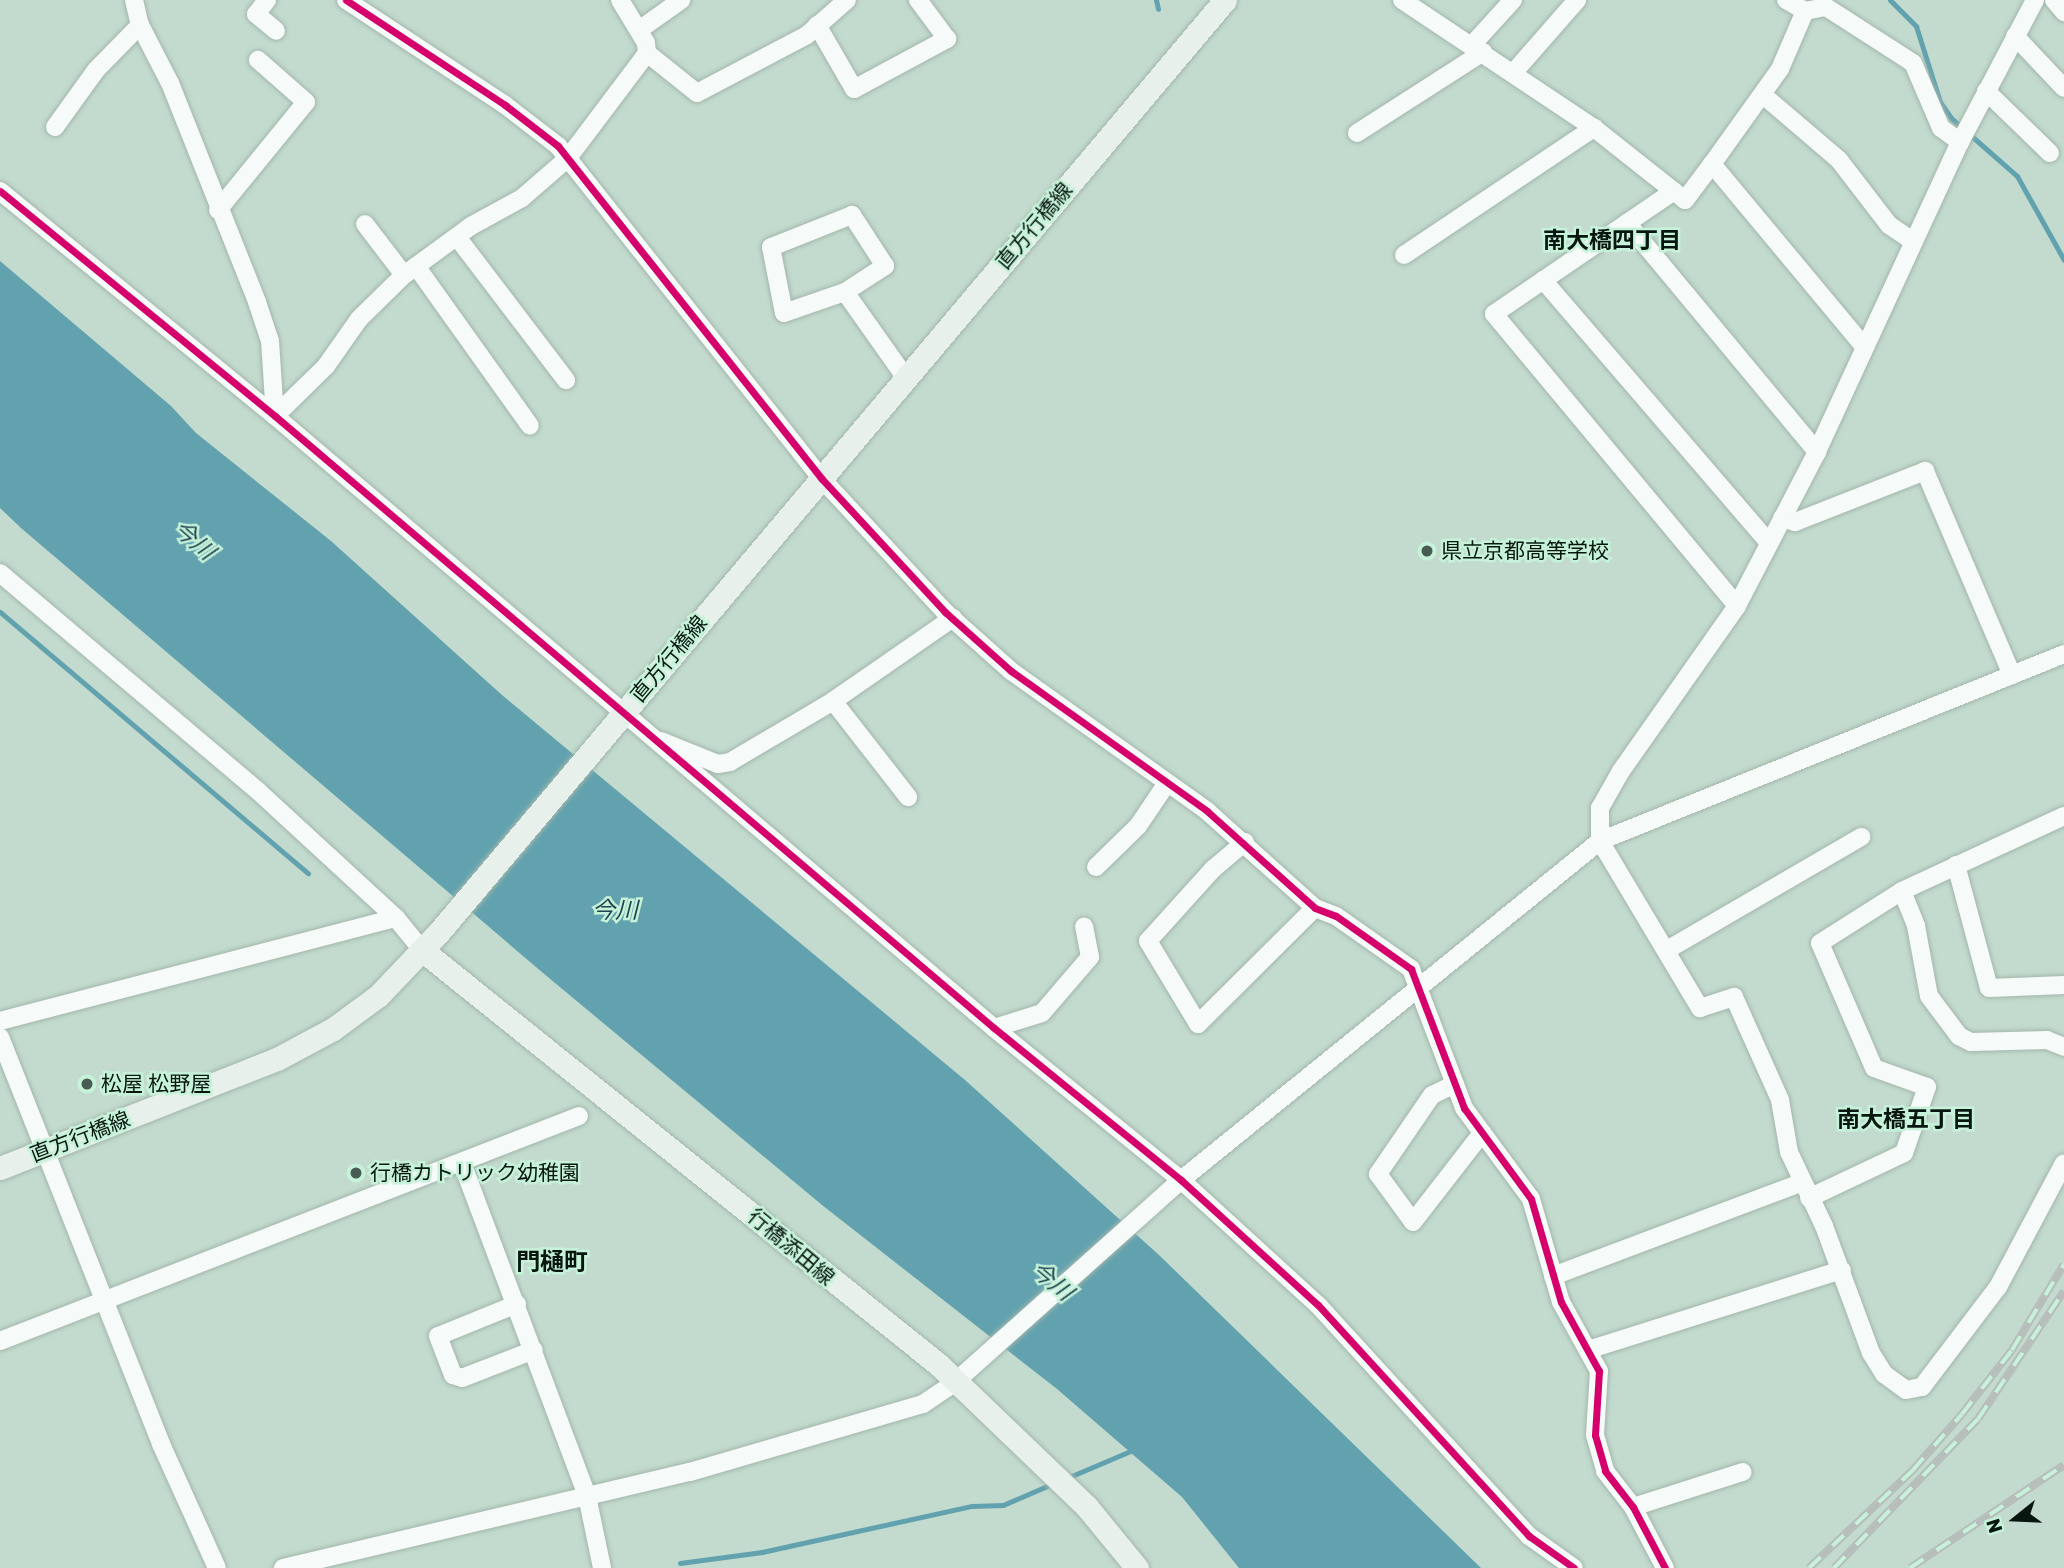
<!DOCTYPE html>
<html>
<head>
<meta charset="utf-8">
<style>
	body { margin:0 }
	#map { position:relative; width:2064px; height:1568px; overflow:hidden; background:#c3dbce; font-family:Rubik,"Noto Sans JP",sans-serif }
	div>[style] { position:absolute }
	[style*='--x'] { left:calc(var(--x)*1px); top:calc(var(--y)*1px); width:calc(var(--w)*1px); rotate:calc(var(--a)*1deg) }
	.water>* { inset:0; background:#62a2af }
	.stream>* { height:5px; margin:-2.5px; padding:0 2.5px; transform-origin:2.5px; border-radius:2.5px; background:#62a2af }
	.roads { filter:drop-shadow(0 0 2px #a3b6ac) drop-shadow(0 0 2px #a3b6ac) }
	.minor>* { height:18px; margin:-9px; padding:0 9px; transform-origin:9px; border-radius:9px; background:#f6faf8 }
	.major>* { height:23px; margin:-11.5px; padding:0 11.5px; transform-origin:11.5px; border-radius:11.5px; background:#e7f0eb }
	.rail>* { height:8px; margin-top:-4px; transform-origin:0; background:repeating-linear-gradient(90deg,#c6f2da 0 16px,#b6bdba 0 32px); box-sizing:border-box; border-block:2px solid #b6bdba }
	.cycleway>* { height:7px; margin:-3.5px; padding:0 3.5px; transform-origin:3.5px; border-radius:3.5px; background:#d6006c }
	.dots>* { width:19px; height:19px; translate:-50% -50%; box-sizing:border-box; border:4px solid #c6f2da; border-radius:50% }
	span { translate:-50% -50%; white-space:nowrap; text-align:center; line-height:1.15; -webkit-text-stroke:5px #c6f2da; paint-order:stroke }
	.street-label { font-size:21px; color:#07170f }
	.poi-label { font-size:21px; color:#07170f }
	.left { translate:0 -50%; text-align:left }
	.neighbourhood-label { font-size:23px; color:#07170f; font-weight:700 }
	.water-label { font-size:23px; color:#204450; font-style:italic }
	.quarter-label { font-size:24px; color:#07170f; font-weight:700 }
	.north { position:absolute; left:1980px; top:1484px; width:70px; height:70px; -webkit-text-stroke:5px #c6f2da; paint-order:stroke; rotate:252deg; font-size:19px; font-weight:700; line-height:28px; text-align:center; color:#07170f }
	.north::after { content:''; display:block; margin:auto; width:24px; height:32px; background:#07170f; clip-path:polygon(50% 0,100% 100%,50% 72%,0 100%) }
</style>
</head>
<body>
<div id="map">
	<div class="water">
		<div style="clip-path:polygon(0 261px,171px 406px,196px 433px,331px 541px,502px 695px,965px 1080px,1159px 1255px,1481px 1568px,1239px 1568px,1182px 1497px,1057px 1389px,822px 1205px,543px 973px,21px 528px,0 508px)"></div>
	</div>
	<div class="stream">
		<div style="--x:1156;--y:0;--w:9;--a:77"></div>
		<div style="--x:1890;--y:0;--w:37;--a:45"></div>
		<div style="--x:1916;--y:26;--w:80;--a:72.5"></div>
		<div style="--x:1940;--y:102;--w:19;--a:55"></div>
		<div style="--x:1951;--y:118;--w:88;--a:41.3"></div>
		<div style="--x:2017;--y:176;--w:96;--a:60.8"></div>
		<div style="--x:0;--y:612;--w:404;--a:40.3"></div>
		<div style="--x:1067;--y:1478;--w:74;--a:-23.1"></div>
		<div style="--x:680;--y:1563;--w:83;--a:-7.6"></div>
		<div style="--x:762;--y:1552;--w:215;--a:-12.4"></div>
		<div style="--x:972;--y:1506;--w:31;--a:-2"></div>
		<div style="--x:1003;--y:1505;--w:56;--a:-23.3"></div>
	</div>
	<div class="roads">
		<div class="minor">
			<div style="--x:134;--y:0;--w:26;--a:77"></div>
			<div style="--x:140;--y:25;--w:65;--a:62.7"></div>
			<div style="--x:170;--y:83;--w:236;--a:68.3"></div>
			<div style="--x:257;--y:302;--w:41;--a:71.6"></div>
			<div style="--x:270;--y:341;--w:75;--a:86.2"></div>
			<div style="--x:267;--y:0;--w:18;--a:128"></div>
			<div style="--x:256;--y:14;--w:26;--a:40"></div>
			<div style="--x:346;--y:0;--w:191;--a:33.4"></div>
			<div style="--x:505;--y:105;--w:67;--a:37.7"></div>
			<div style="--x:558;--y:146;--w:424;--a:51.6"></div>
			<div style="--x:821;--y:478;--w:183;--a:47.2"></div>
			<div style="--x:945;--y:612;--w:89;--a:41.8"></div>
			<div style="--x:1011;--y:671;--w:241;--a:35.5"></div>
			<div style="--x:1207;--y:811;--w:145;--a:41.9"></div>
			<div style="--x:1315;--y:908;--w:22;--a:21"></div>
			<div style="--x:1336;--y:916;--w:92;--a:35.2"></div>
			<div style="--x:1411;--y:969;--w:149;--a:69.1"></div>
			<div style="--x:1464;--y:1108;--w:113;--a:53.6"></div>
			<div style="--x:1531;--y:1199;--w:107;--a:73.8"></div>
			<div style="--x:1561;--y:1302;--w:79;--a:61.2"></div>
			<div style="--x:1599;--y:1371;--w:64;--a:93.6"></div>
			<div style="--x:1595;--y:1435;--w:37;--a:74"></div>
			<div style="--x:1605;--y:1471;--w:46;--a:52.1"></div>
			<div style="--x:1633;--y:1507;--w:69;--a:62.3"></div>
			<div style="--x:620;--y:0;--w:50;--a:58.8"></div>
			<div style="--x:646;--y:43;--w:10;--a:84"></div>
			<div style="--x:647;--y:53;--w:64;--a:38.7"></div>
			<div style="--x:697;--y:93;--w:124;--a:-27.8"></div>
			<div style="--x:807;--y:35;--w:53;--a:-41.2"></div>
			<div style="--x:1402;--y:0;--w:231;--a:33.7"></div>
			<div style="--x:1594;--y:128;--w:116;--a:38.4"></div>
			<div style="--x:1685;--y:200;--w:45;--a:-53.1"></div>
			<div style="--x:1712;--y:164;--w:236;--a:50.2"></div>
			<div style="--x:1786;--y:0;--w:22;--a:30"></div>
			<div style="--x:2035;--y:0;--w:161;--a:117.8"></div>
			<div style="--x:1960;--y:142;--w:341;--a:114.8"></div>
			<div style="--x:1817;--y:452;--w:174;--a:117.5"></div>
			<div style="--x:1737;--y:606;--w:202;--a:125.1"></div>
			<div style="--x:1621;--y:771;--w:43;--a:119.6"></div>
			<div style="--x:1600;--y:808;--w:33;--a:90"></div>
			<div style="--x:1600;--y:841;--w:195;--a:59.1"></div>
			<div style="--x:1700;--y:1008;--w:36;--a:-18"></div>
			<div style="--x:1734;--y:997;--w:113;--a:65.9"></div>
			<div style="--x:1780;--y:1100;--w:53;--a:80.2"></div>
			<div style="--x:1789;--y:1152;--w:82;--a:64.7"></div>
			<div style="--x:1824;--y:1226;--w:135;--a:69.7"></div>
			<div style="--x:1871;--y:1353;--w:25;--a:58"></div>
			<div style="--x:1884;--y:1374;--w:27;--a:36"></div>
			<div style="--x:1906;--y:1390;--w:16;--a:-11"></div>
			<div style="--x:1922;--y:1387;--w:126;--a:-52.8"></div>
			<div style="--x:1998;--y:1287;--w:140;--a:-62"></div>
			<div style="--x:2054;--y:0;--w:16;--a:50"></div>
			<div style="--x:817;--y:25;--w:74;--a:60"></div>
			<div style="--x:854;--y:89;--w:106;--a:-28.3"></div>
			<div style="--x:947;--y:39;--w:49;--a:-126.6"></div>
			<div style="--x:639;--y:30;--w:52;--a:-35.5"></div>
			<div style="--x:2015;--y:36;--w:71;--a:46.7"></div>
			<div style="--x:1472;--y:45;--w:61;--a:-47.7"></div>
			<div style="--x:1514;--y:72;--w:96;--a:-48.8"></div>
			<div style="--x:1986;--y:91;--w:89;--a:44.1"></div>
			<div style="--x:1763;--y:95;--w:100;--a:40.5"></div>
			<div style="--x:1839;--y:160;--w:82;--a:52.4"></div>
			<div style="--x:1889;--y:225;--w:29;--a:34"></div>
			<div style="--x:55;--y:127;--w:70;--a:-54.3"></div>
			<div style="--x:96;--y:70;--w:63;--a:-45.6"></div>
			<div style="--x:1357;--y:133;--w:150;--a:-32.7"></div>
			<div style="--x:1712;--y:164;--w:117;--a:-54.4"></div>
			<div style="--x:1780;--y:69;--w:63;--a:-66.7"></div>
			<div style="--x:1805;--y:11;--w:21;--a:-11"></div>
			<div style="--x:1826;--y:7;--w:103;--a:32.8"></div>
			<div style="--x:1913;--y:63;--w:71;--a:66.7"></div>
			<div style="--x:1941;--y:128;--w:24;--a:36"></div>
			<div style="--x:0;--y:191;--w:355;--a:39.3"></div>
			<div style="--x:275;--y:416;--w:944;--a:40.4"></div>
			<div style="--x:994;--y:1028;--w:241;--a:39.1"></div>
			<div style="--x:1181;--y:1180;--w:185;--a:42.4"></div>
			<div style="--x:1318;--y:1305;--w:313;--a:47.6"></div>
			<div style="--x:1529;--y:1536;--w:55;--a:35.4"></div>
			<div style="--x:1674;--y:191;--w:218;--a:145.7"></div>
			<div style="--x:1494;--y:314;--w:380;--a:50.2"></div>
			<div style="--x:218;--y:210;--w:139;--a:-50.8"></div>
			<div style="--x:306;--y:102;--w:64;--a:-138.8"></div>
			<div style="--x:1627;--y:223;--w:298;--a:50.3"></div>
			<div style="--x:365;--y:224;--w:64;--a:52.6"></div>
			<div style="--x:457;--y:237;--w:180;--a:52.7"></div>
			<div style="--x:1404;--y:255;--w:229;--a:-33.8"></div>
			<div style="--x:416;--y:266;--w:196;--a:54.5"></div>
			<div style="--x:1543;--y:280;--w:347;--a:49.3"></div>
			<div style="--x:845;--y:292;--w:48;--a:-33"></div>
			<div style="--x:885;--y:266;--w:61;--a:-122.9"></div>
			<div style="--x:852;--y:215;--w:87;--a:158.4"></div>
			<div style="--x:771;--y:247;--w:67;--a:78.9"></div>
			<div style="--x:784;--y:313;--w:65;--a:-19"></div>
			<div style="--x:845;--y:292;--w:105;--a:54.7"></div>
			<div style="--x:275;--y:416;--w:71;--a:-44.4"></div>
			<div style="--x:326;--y:366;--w:57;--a:-54.9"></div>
			<div style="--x:359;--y:319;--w:63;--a:-44.4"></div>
			<div style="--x:404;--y:275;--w:83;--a:-36.2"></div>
			<div style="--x:471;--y:226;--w:58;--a:-28.8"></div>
			<div style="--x:522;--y:198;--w:61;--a:-41"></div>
			<div style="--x:568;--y:158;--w:131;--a:-53"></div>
			<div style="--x:1782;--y:518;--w:14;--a:17"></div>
			<div style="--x:1795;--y:522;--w:140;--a:-21.4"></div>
			<div style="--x:1925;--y:471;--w:222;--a:66.9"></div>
			<div style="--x:0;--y:573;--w:338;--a:40.2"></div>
			<div style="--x:258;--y:791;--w:188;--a:42.6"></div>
			<div style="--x:396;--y:918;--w:41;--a:50.9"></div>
			<div style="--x:833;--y:701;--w:122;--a:52"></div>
			<div style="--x:661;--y:741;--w:61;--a:22"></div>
			<div style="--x:718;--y:764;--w:12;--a:-9"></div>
			<div style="--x:730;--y:762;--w:120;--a:-30.6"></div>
			<div style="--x:833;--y:701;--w:146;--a:-34.7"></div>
			<div style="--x:2064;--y:816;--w:179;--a:155.2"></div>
			<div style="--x:1902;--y:891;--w:38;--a:68"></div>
			<div style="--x:1916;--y:926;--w:71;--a:79.5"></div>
			<div style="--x:1929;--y:996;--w:50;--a:53.1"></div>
			<div style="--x:1959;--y:1036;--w:13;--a:27"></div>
			<div style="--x:1971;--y:1042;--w:76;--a:-1.5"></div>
			<div style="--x:2047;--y:1040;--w:18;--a:22"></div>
			<div style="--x:1245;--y:842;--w:42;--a:139.8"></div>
			<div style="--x:1213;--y:869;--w:97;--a:132.1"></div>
			<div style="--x:1148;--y:941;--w:97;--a:58.9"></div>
			<div style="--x:1198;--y:1024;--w:165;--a:-44.8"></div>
			<div style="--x:1956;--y:865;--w:127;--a:75"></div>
			<div style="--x:1989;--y:988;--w:75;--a:-2.3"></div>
			<div style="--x:1096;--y:867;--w:59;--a:-44.3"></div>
			<div style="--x:1138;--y:826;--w:52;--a:-56"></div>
			<div style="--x:1667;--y:950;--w:225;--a:-30.2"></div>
			<div style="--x:0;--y:1021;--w:409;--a:-14.6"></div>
			<div style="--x:994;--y:1028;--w:50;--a:-17.4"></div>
			<div style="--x:1042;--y:1013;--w:74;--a:-49.4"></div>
			<div style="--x:1090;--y:957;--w:31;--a:-101"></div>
			<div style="--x:0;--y:1037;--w:438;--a:68.4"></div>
			<div style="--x:161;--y:1444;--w:136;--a:65.7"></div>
			<div style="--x:1455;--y:1084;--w:25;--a:154"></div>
			<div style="--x:1432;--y:1095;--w:96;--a:124.4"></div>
			<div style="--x:1378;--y:1174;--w:59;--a:53.9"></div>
			<div style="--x:1413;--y:1222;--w:113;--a:-52.2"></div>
			<div style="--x:462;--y:1163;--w:356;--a:69.4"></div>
			<div style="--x:587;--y:1496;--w:74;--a:78.2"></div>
			<div style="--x:1809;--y:1198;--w:105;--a:-25.3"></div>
			<div style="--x:1904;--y:1153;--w:70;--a:-70.8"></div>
			<div style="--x:1927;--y:1087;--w:56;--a:-160.3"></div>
			<div style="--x:1874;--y:1068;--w:136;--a:-113.4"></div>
			<div style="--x:1820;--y:943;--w:97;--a:-32.4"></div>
			<div style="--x:1553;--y:1276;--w:264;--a:-20.6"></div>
			<div style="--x:517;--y:1304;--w:85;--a:157.9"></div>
			<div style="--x:438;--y:1336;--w:42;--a:69"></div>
			<div style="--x:453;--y:1375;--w:9;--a:18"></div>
			<div style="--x:462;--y:1378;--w:77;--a:-21.3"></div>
			<div style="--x:0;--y:1341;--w:621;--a:-21.24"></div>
			<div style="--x:1591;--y:1349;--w:263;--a:-17.5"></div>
			<div style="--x:1633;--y:1507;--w:115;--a:-17.7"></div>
			<div style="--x:283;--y:1568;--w:418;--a:-13.3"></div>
			<div style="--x:690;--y:1472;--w:243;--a:-16.3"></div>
			<div style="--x:923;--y:1404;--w:37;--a:-34"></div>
			<div style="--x:954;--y:1383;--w:305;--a:-41.8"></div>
			<div style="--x:1181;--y:1180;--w:539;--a:-38.98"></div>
			<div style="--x:1600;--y:841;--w:500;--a:-21.95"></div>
		</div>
		<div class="major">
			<div style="--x:422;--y:950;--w:663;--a:38.75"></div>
			<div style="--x:939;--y:1365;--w:205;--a:43.8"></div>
			<div style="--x:1087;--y:1507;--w:79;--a:50.7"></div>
			<div style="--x:0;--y:1168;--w:298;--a:-21.5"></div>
			<div style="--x:277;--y:1059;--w:64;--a:-28.2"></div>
			<div style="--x:333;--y:1029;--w:56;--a:-36.3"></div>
			<div style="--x:378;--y:996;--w:88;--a:-46.4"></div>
			<div style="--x:439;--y:932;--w:1219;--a:-49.86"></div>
		</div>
	</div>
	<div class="rail">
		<div style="--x:1809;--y:1568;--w:143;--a:-43.3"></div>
		<div style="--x:1913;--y:1470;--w:74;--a:-48.8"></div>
		<div style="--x:1962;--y:1414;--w:81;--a:-52"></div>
		<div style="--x:2012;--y:1350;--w:100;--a:-58.8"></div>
		<div style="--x:1834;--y:1568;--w:207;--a:-46"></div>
		<div style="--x:1978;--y:1419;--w:154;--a:-56.1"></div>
		<div style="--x:1910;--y:1568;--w:185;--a:-33.8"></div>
	</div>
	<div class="cycleway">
		<div style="--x:346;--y:0;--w:191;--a:33.4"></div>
		<div style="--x:505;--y:105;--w:67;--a:37.7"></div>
		<div style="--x:558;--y:146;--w:424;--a:51.6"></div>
		<div style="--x:821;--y:478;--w:183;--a:47.2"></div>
		<div style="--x:945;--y:612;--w:89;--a:41.8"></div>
		<div style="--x:1011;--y:671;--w:241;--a:35.5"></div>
		<div style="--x:1207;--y:811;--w:145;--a:41.9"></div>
		<div style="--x:1315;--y:908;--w:22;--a:21"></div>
		<div style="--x:1336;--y:916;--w:92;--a:35.2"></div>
		<div style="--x:1411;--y:969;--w:149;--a:69.1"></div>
		<div style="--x:1464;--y:1108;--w:113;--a:53.6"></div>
		<div style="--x:1531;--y:1199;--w:107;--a:73.8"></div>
		<div style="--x:1561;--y:1302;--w:79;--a:61.2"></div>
		<div style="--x:1599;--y:1371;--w:64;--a:93.6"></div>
		<div style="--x:1595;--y:1435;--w:37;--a:74"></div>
		<div style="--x:1605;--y:1471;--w:46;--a:52.1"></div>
		<div style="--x:1633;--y:1507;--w:69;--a:62.3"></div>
		<div style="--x:0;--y:191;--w:355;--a:39.3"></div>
		<div style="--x:275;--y:416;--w:944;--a:40.4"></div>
		<div style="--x:994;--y:1028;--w:241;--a:39.1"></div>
		<div style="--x:1181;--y:1180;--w:185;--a:42.4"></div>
		<div style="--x:1318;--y:1305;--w:313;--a:47.6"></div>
		<div style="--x:1529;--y:1536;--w:55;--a:35.4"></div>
	</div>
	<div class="dots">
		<div style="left:1427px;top:551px;background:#495c52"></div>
		<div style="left:87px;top:1084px;background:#495c52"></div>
		<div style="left:356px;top:1173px;background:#495c52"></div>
	</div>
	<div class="street-label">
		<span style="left:1034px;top:226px;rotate:-50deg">直方行橋線</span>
		<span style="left:669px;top:659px;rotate:-50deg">直方行橋線</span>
		<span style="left:80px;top:1137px;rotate:-21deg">直方行橋線</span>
		<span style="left:791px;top:1247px;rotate:40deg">行橋添田線</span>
	</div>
	<div class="poi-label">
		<span class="left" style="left:1441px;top:551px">県立京都高等学校</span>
		<span class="left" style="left:101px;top:1084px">松屋 松野屋</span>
		<span class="left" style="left:370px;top:1173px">行橋カトリック幼稚園</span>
	</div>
	<div class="neighbourhood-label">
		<span style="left:1612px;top:240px">南大橋四丁目</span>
		<span style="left:1906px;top:1119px">南大橋五丁目</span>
	</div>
	<div class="water-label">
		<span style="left:194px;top:540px;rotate:41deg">今川</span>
		<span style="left:615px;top:910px">今川</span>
		<span style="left:1052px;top:1281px;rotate:40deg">今川</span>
	</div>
	<div class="quarter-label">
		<span style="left:552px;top:1263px">門樋町</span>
	</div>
	<div class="north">N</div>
</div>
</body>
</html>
